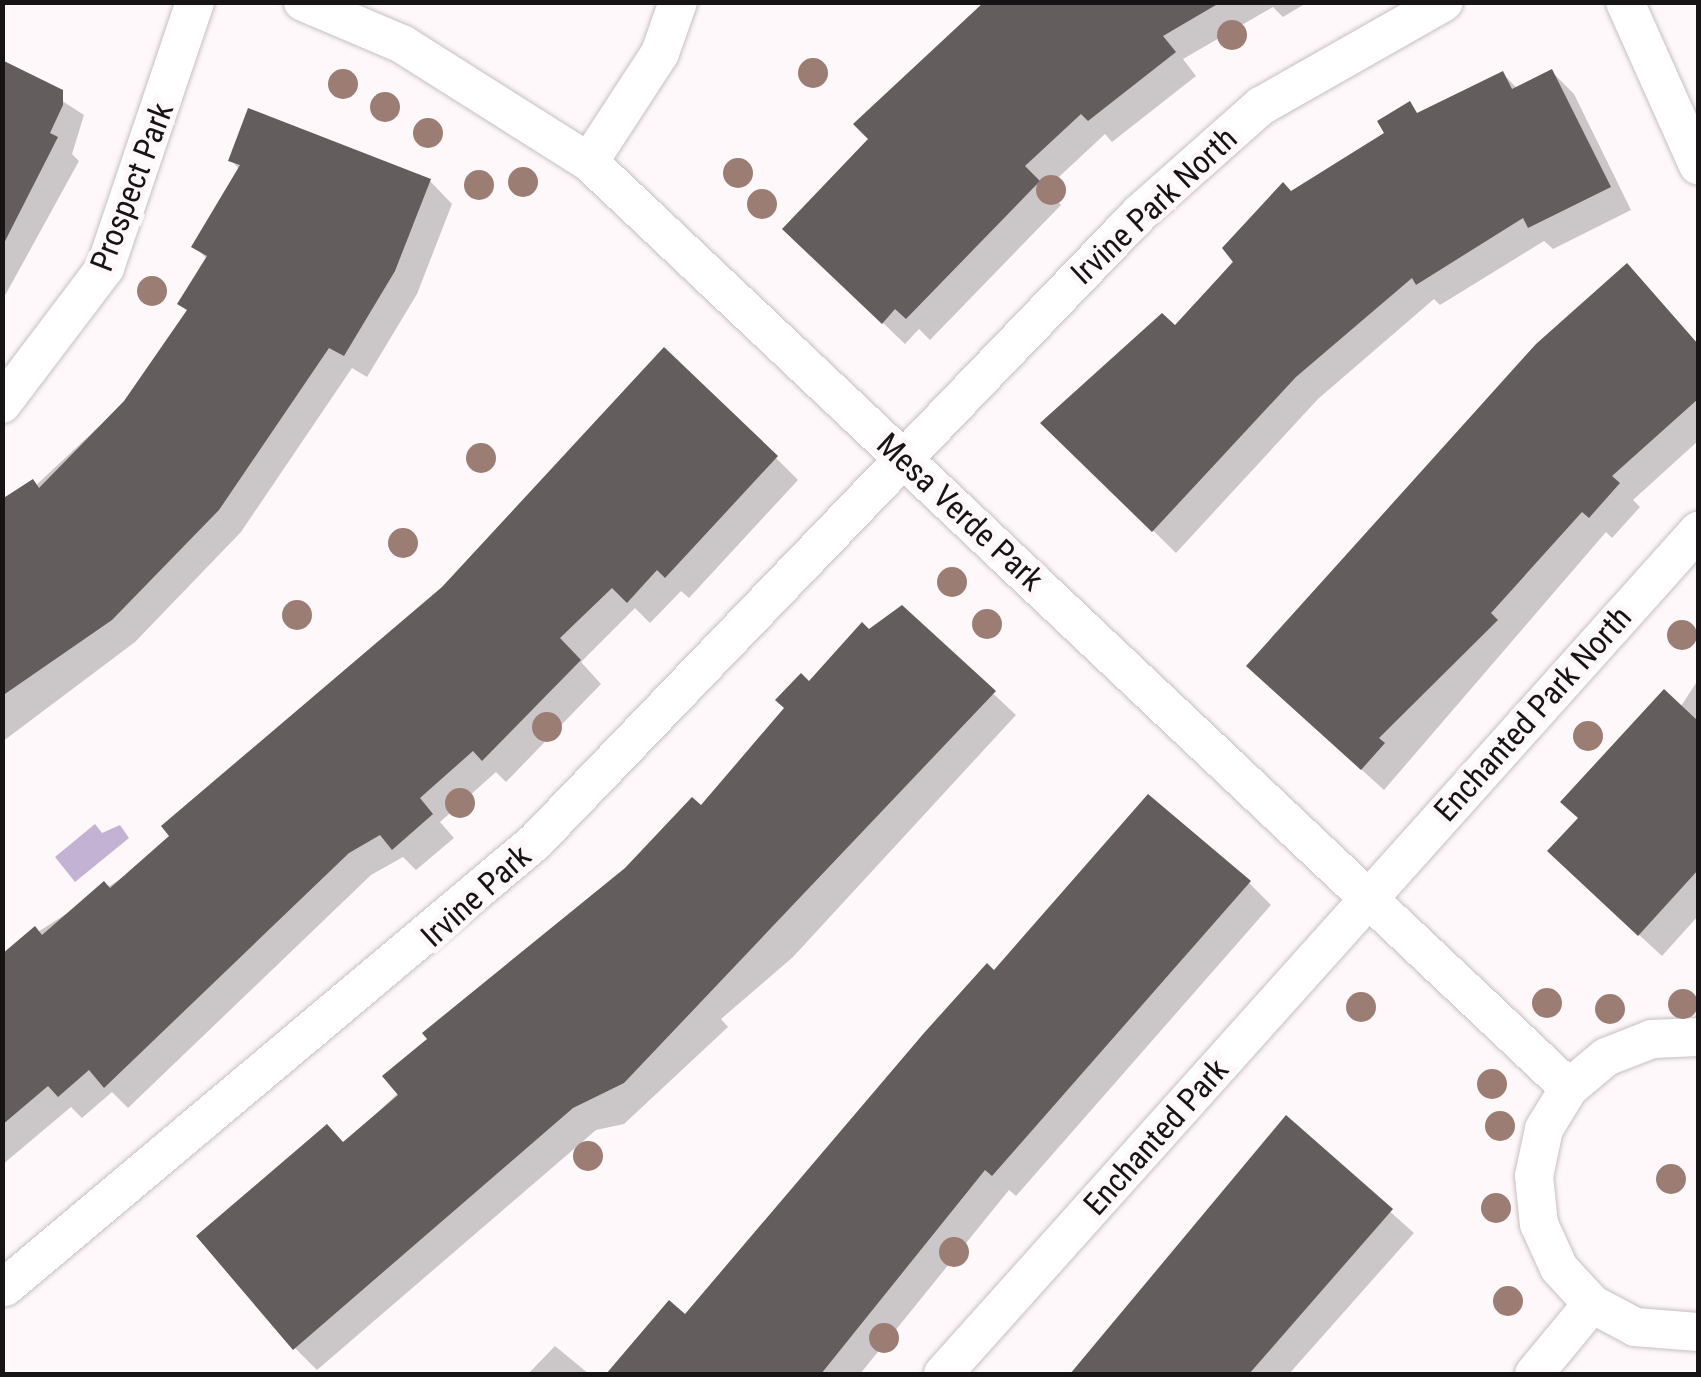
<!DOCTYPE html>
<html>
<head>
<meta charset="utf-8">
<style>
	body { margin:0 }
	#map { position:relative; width:1701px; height:1377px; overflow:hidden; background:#fef8fa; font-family:"Roboto Condensed",sans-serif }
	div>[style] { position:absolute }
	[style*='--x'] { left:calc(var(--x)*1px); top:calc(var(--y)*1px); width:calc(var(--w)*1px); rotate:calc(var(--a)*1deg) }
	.water>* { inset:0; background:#c4b2d5 }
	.shadow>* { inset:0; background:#0003 }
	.building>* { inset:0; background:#645d5d }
	.roads { filter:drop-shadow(0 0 2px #c7bfc2) drop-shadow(0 0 2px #c7bfc2) }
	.street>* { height:38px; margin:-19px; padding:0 19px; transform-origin:19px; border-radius:19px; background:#fff }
	.trees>* { width:30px; height:30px; margin:-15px; border-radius:50%; background:#9c7d74 }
	span { translate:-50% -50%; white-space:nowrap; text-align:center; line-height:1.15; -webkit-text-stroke:10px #fef8fa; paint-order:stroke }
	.street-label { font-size:32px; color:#171415 }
	.frame { position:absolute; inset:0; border:5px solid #171415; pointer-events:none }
</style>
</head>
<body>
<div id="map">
	<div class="water">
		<div style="clip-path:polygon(95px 824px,102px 833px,120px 825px,129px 838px,75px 882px,55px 857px)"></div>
	</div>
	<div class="shadow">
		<div style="clip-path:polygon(986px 2px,1308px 2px,1283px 17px,1273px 7px,1183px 59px,1196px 76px,1112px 142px,1105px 134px,1046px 189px,1061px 205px,930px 340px,919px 329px,905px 344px,808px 251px,871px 139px,857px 124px)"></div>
		<div style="clip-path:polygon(2px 62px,84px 115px,72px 154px,79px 161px,2px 301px)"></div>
		<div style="clip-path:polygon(1552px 72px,1574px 94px,1631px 210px,1553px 249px,1544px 241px,1440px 305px,1434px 299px,1318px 399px,1176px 553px,1044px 423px,1175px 329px,1291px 193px,1503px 74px,1518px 89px)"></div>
		<div style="clip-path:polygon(231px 160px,430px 181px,452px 204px,417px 294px,367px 377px,352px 368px,241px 532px,135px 642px,2px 742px,2px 517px,125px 402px,189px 312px,207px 259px,194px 246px,240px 170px)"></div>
		<div style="clip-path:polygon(1649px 289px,1698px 345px,1698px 441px,1633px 500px,1640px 507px,1612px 538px,1606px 532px,1384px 790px,1272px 688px)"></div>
		<div style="clip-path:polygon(776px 458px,798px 480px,689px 598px,681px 591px,650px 623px,635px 608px,581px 662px,601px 684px,506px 782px,496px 772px,440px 822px,454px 838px,416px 870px,403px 857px,371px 875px,128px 1108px,112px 1092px,82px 1118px,71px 1107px,2px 1165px,2px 955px)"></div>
		<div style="clip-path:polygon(902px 608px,1016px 715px,793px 957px,721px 1019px,728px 1027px,624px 1124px,596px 1130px,317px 1370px,295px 1348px,344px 1144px,701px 808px,809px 684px)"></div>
		<div style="clip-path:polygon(1698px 680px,1698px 916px,1662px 956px,1572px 873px)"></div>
		<div style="clip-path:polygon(1249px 883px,1271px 905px,1016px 1196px,1009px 1190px,860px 1374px,609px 1374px,670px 1303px,685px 1317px,994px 973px)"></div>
		<div style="clip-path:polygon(1286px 1119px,1414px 1233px,1289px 1374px,1073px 1374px)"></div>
		<div style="clip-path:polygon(555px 1346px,589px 1374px,528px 1374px)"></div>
	</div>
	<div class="building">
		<div style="clip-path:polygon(984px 2px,1221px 2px,1163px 36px,1176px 52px,1088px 121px,1081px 114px,1025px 166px,1040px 181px,906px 319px,895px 309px,882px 324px,782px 229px,868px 139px,853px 124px)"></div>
		<div style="clip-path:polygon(2px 60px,63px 90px,63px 105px,50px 133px,58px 137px,2px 247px)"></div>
		<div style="clip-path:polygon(1552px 69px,1611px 187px,1528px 228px,1523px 218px,1416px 285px,1412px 278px,1296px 377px,1152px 532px,1040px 423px,1162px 313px,1175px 325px,1233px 262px,1222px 248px,1283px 182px,1291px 191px,1384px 133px,1377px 121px,1410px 101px,1417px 113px,1503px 71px,1512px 89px)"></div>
		<div style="clip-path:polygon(248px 108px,431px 179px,395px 271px,344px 356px,329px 348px,219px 510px,112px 620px,2px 696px,2px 499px,33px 479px,39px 488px,124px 401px,187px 310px,177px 304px,207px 256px,191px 247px,240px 165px,228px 161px)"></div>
		<div style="clip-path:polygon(1627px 263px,1698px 344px,1698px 399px,1612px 476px,1620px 483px,1589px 518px,1582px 512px,1491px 613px,1498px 620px,1379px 738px,1385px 743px,1361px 770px,1246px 666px,1536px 344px)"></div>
		<div style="clip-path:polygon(664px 347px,778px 456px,665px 578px,657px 570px,627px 603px,612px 588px,560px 638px,581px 660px,482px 761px,473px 751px,420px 798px,433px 814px,392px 850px,380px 835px,349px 853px,104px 1088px,89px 1070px,58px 1097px,48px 1086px,2px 1125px,2px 954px,35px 926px,42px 935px,104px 881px,110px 888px,169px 836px,161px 826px,442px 587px)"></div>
		<div style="clip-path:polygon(902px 605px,996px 691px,624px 1083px,573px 1108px,293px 1350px,196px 1236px,327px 1124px,343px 1142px,398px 1095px,382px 1076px,427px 1039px,422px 1033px,625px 868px,692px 797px,701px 805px,784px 708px,775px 700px,801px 673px,809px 681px,862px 622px,869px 629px)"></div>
		<div style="clip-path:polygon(1664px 689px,1698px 721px,1698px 870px,1638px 936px,1547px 851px,1578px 818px,1560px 802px)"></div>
		<div style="clip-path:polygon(1148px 794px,1251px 881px,992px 1176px,985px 1170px,821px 1374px,606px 1374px,669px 1300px,685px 1314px,924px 1033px,987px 963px,994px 970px)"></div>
		<div style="clip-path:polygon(1286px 1115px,1393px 1209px,1249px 1374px,1070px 1374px)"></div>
	</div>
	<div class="roads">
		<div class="street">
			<div style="--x:303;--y:2;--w:108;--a:23"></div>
			<div style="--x:402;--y:44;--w:221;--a:32.3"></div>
			<div style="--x:589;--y:162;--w:1348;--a:43.38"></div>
			<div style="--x:1625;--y:2;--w:179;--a:65.9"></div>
			<div style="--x:589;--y:162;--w:130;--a:-56.9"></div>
			<div style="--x:660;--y:53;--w:54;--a:-70.6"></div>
			<div style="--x:2;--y:404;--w:171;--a:-52.9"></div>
			<div style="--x:105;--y:268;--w:281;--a:-71.3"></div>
			<div style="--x:1698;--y:1037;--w:46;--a:177.5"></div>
			<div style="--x:1652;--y:1039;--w:49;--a:158.6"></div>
			<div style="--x:1606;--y:1057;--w:48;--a:140"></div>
			<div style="--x:1569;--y:1088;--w:48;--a:121.4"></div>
			<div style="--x:1544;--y:1129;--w:48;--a:102"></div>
			<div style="--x:1534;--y:1176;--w:48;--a:84.1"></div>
			<div style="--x:1539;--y:1224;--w:48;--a:65.6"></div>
			<div style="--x:1559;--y:1268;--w:49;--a:47.5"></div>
			<div style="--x:1592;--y:1304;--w:49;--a:28.1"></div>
			<div style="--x:1635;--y:1327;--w:63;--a:4.5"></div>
			<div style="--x:5;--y:1287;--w:692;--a:-40.02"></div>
			<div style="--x:535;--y:842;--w:873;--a:-46.11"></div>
			<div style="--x:1140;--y:213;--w:162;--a:-41.5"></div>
			<div style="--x:1261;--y:106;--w:210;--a:-29.6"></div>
			<div style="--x:943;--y:1374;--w:1132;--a:-48.15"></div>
			<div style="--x:1534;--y:1374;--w:91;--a:-50.4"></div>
		</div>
	</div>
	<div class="trees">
		<div style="left:1232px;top:35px"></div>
		<div style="left:813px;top:73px"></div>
		<div style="left:343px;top:84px"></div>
		<div style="left:385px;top:107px"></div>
		<div style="left:428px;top:133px"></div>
		<div style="left:738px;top:173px"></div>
		<div style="left:523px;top:182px"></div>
		<div style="left:479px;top:185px"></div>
		<div style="left:1051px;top:190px"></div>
		<div style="left:762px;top:204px"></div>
		<div style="left:152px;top:291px"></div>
		<div style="left:481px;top:458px"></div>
		<div style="left:403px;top:543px"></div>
		<div style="left:952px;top:582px"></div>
		<div style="left:297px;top:615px"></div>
		<div style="left:987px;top:624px"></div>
		<div style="left:1682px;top:635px"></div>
		<div style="left:547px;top:727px"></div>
		<div style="left:1588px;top:736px"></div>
		<div style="left:460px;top:803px"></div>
		<div style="left:1547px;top:1003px"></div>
		<div style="left:1683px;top:1004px"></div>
		<div style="left:1361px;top:1007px"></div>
		<div style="left:1610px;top:1009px"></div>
		<div style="left:1492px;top:1084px"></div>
		<div style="left:1500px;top:1126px"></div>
		<div style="left:588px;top:1156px"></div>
		<div style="left:1671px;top:1179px"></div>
		<div style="left:1496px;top:1208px"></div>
		<div style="left:954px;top:1252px"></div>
		<div style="left:1508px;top:1301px"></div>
		<div style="left:884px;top:1338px"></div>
	</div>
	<div class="street-label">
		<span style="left:132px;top:187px;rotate:-69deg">Prospect Park</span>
		<span style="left:1154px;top:206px;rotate:-43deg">Irvine Park North</span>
		<span style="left:960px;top:512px;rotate:43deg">Mesa Verde Park</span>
		<span style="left:1533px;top:714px;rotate:-48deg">Enchanted Park North</span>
		<span style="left:476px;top:896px;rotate:-42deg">Irvine Park</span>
		<span style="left:1156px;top:1137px;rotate:-48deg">Enchanted Park</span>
	</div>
	<div class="frame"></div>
</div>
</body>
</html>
